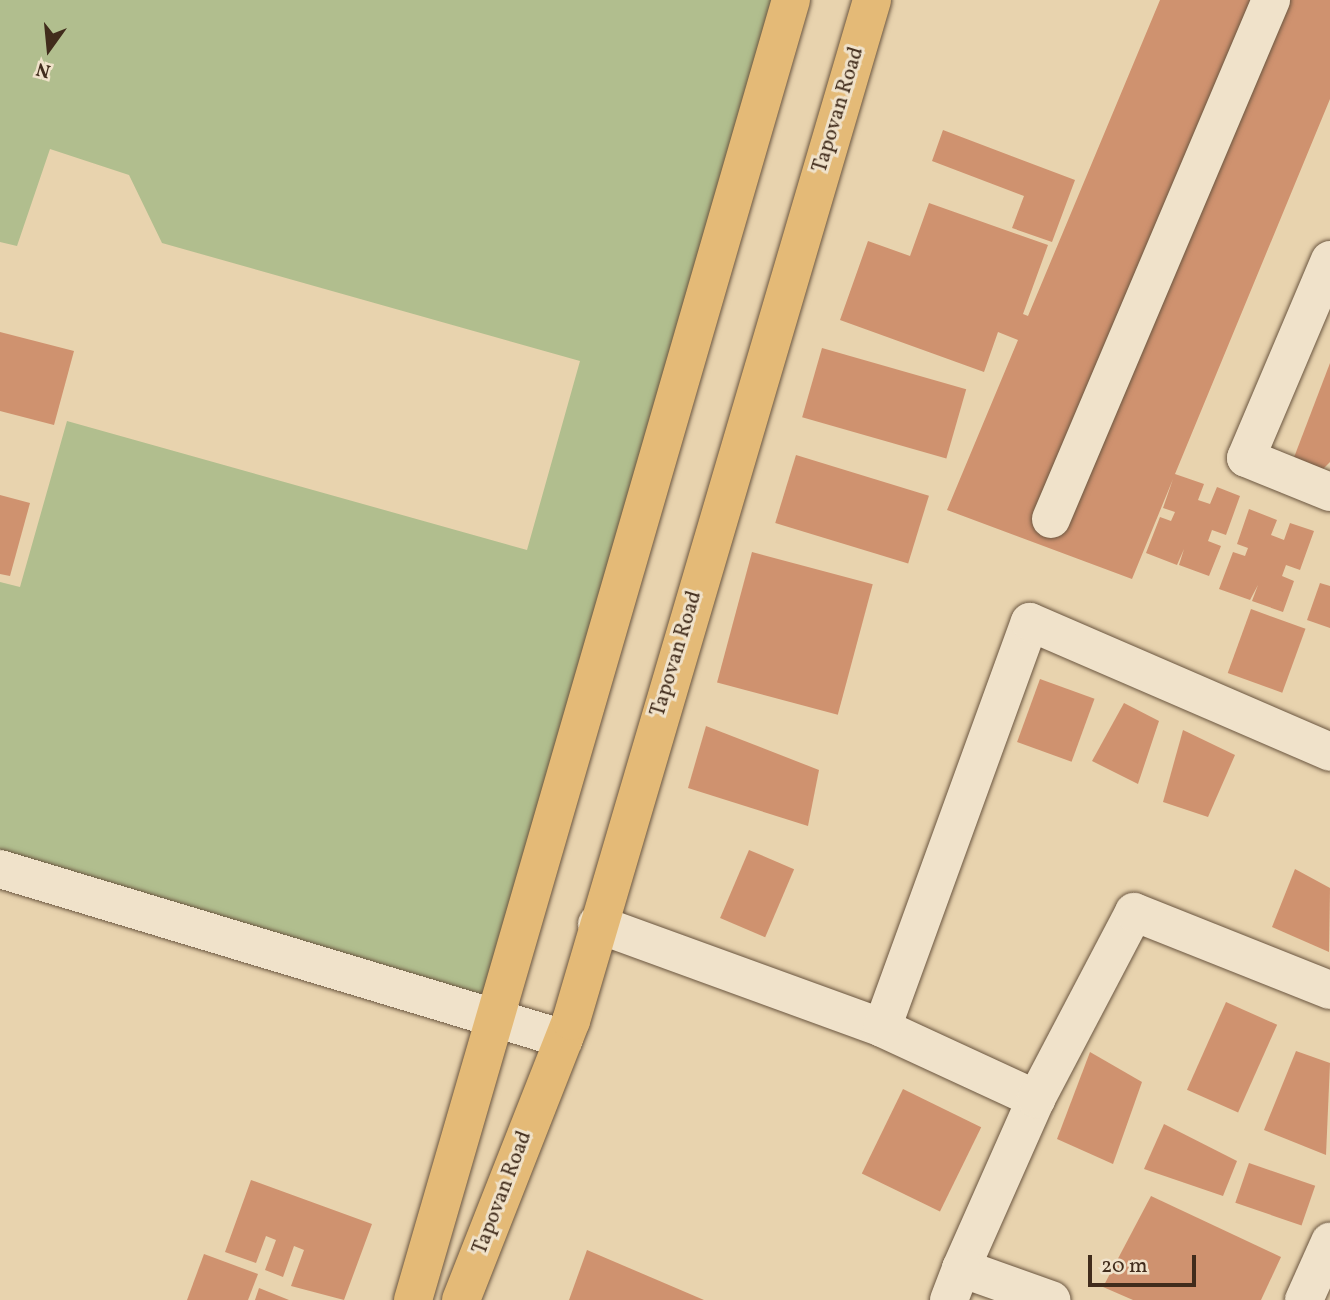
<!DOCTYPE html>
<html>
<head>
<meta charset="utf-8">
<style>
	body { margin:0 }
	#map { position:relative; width:1330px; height:1300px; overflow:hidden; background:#e8d3ae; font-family:Vollkorn,serif }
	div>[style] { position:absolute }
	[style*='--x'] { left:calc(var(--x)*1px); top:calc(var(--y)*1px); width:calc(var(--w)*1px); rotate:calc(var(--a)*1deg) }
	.green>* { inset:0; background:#b1be8e }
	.building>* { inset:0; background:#cf926f; transform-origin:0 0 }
	.roads { filter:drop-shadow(0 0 2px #6b5640) drop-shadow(0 0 2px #6b5640) }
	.minor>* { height:38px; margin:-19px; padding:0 19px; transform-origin:19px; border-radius:19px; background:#f0e2ca }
	.major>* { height:38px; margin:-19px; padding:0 19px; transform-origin:19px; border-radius:19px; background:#e4ba77 }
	span { translate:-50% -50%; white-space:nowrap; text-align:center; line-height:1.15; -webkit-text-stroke:6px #f0e2ca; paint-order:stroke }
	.street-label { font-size:21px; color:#412c1c }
	.north { position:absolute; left:14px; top:14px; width:70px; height:70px; -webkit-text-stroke:5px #f0e2ca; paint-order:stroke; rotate:195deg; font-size:19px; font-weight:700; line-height:28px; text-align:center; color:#412c1c }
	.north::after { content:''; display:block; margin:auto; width:24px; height:32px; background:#412c1c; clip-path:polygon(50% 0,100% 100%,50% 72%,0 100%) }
	.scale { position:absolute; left:1088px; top:1255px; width:108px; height:32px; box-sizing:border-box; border:4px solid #412c1c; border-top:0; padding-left:9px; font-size:21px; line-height:24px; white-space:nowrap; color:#412c1c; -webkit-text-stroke:5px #f0e2ca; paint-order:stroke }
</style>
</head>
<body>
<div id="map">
	<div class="green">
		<div style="clip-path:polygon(0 0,792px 0,497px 1023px,0 869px,0 582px,20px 587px,67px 421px,527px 550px,580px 361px,162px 243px,129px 175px,50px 149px,17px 246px,0 242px)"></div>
	</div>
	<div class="building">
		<div style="clip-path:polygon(1160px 0,1330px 0,1330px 99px,1175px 474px,1204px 484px,1198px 500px,1210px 504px,1217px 487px,1240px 496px,1226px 535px,1212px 530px,1208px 541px,1221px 546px,1209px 576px,1179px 565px,1184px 549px,1177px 565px,1146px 553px,1160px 517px,1171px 521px,1175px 512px,1163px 508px,1173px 479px,1132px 579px,947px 510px,1018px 340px,998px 332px,984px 372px,840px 320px,868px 241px,910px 256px,929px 203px,1048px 245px,1023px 314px,1028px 316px)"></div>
		<div style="clip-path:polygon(943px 130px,1075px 180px,1052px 242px,1012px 228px,1024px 196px,932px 161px)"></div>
		<div style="clip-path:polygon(0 332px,74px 351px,54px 425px,0 411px)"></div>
		<div style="left:822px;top:348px;width:150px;height:72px;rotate:16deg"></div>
		<div style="clip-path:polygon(1330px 363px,1330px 462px,1320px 472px,1293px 460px)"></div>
		<div style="left:796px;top:455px;width:139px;height:71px;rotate:17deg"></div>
		<div style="clip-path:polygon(0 495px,30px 503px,10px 576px,0 574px)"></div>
		<div style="clip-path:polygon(1249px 509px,1277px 520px,1271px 535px,1284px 540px,1290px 523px,1314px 531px,1300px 570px,1286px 565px,1282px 576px,1294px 581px,1283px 612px,1252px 601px,1258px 585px,1250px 600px,1219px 589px,1233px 552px,1245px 556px,1248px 548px,1237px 544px)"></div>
		<div style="left:752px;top:552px;width:125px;height:135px;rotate:15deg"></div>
		<div style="clip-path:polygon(1320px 583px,1330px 586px,1330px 628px,1307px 620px)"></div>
		<div style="left:1251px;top:609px;width:58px;height:68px;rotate:20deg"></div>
		<div style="left:1040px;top:679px;width:58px;height:67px;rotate:20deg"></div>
		<div style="clip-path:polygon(1124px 703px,1159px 721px,1138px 784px,1092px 761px)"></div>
		<div style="clip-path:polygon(706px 726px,819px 770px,808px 826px,688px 788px)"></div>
		<div style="clip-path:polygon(1183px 730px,1235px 755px,1208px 817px,1163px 802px)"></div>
		<div style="left:749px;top:850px;width:49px;height:74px;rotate:23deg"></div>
		<div style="clip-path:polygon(1295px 869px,1330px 888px,1329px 952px,1272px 927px)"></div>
		<div style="left:1226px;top:1002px;width:56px;height:96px;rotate:24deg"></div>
		<div style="clip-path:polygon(1296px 1051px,1330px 1063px,1326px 1155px,1264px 1130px)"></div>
		<div style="clip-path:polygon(1090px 1052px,1142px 1082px,1113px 1164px,1057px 1139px)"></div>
		<div style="left:903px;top:1089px;width:87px;height:94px;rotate:26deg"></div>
		<div style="clip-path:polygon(1164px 1124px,1237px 1161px,1223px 1196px,1144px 1169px)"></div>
		<div style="left:1249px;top:1163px;width:70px;height:42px;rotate:19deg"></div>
		<div style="clip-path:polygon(251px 1180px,372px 1224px,344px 1300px,291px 1286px,304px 1250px,294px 1246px,283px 1277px,265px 1270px,276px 1240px,266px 1236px,256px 1263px,225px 1252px)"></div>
		<div style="clip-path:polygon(1151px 1196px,1281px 1257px,1261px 1300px,1133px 1300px,1103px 1287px)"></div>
		<div style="clip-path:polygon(587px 1250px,704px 1300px,569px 1300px)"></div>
		<div style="clip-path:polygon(204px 1254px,258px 1274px,248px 1300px,187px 1300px)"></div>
		<div style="clip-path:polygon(259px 1288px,289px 1300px,255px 1300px)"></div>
	</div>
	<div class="roads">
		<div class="minor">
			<div style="--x:1330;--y:260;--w:215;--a:113"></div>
			<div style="--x:1246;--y:458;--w:91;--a:22"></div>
			<div style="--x:1051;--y:519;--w:564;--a:-67.03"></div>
			<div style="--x:0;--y:869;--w:589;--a:16.77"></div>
			<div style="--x:597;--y:924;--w:303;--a:20"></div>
			<div style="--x:882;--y:1028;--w:170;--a:24.8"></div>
			<div style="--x:1036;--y:1099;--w:185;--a:113.9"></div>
			<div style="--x:961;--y:1268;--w:96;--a:19.6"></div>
			<div style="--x:882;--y:1028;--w:432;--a:-70"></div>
			<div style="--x:1030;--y:622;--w:327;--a:23.4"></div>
			<div style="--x:1036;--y:1099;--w:211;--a:-62.3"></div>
			<div style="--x:1134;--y:912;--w:211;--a:21.7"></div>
			<div style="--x:949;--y:1300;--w:34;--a:-69"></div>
			<div style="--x:1304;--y:1300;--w:64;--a:-65.9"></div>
		</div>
		<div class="major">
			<div style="--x:413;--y:1300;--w:1354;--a:-73.79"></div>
			<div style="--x:461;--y:1300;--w:300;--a:-68.5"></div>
			<div style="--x:571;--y:1021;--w:1064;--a:-73.57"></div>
		</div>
	</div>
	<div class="street-label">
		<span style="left:839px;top:110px;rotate:-73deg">Tapovan Road</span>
		<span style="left:677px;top:654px;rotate:-73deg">Tapovan Road</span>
		<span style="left:503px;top:1193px;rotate:-69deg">Tapovan Road</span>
	</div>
	<div class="north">N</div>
	<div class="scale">20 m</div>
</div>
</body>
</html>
